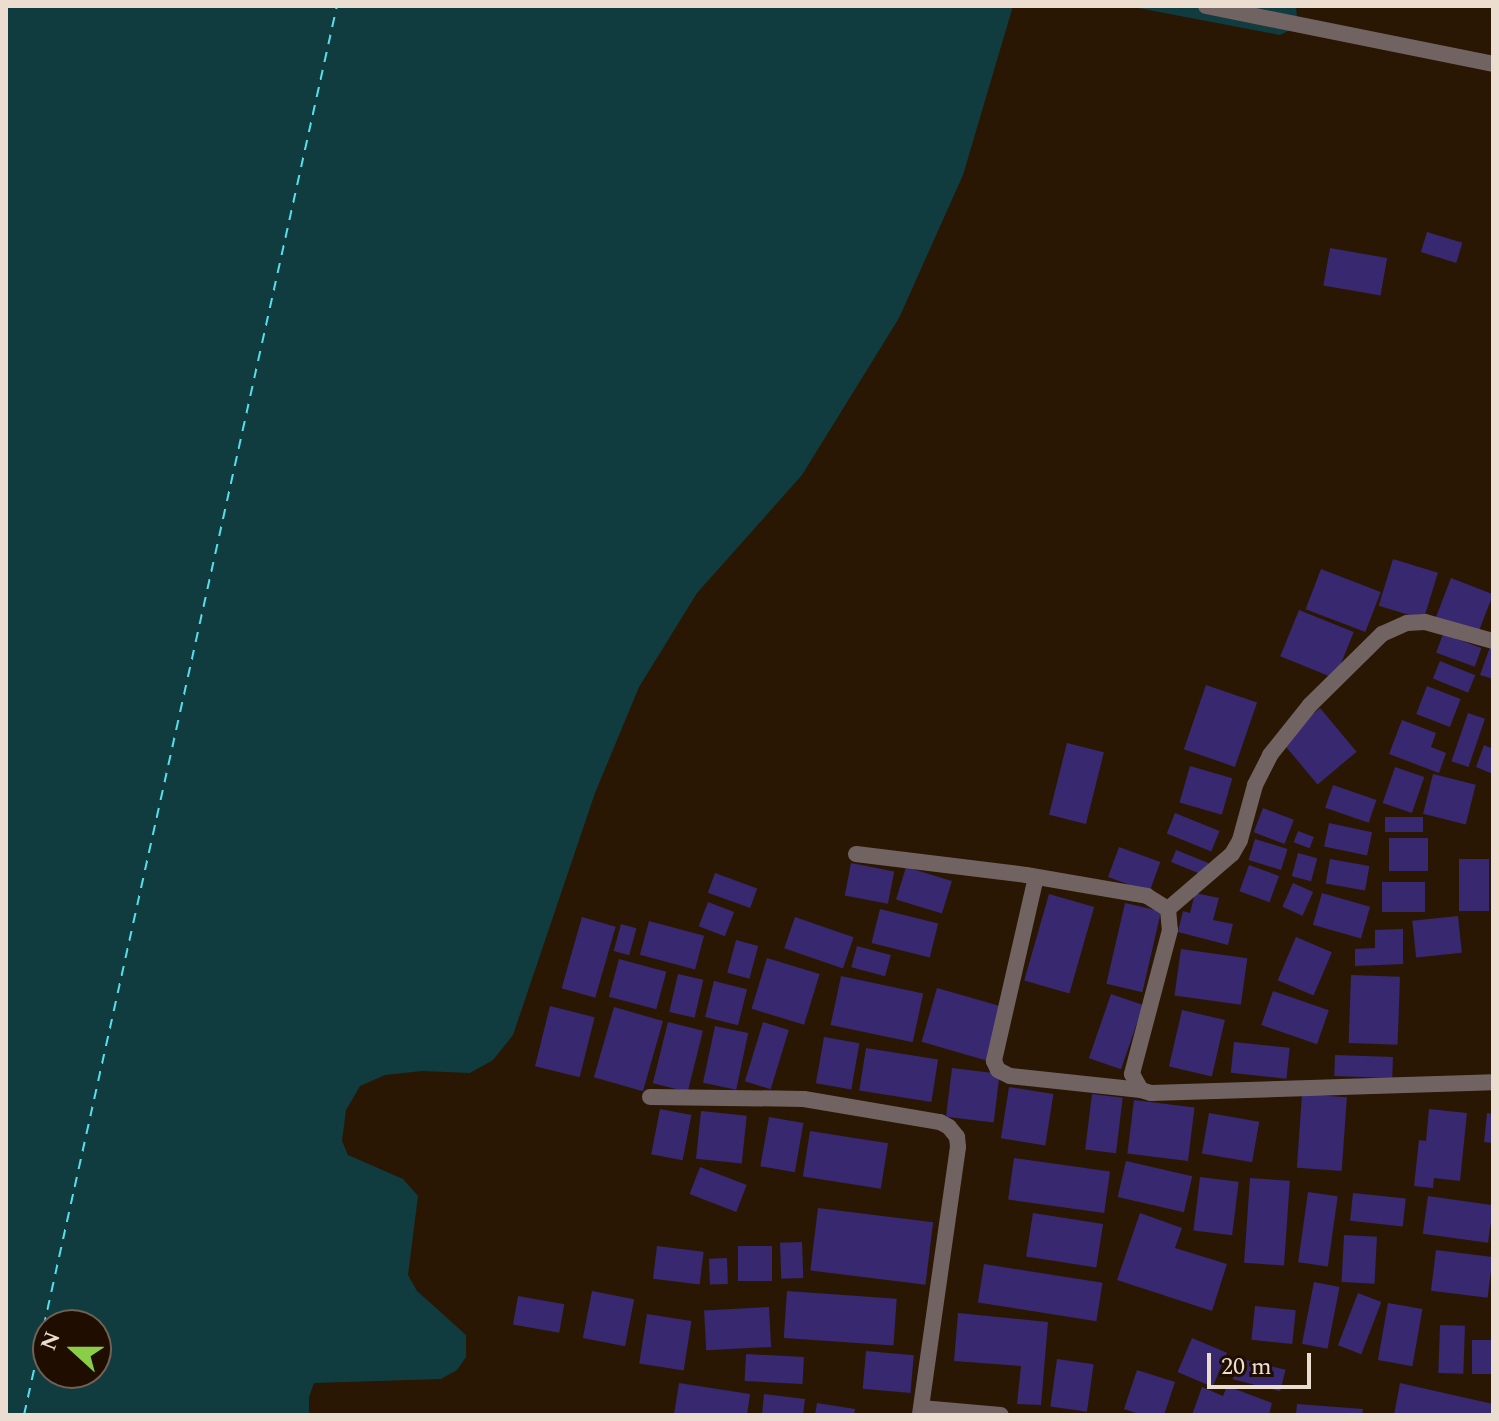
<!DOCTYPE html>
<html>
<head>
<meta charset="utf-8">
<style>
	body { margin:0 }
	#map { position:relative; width:1499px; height:1421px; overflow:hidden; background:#291703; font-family:Spectral,serif }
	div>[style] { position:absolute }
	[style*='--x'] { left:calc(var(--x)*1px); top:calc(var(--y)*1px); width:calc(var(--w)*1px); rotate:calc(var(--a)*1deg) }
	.water>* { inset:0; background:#103c40 }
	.ferry>* { height:2px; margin-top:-1px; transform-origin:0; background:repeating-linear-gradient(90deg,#56dfeb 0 10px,transparent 0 18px) }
	.building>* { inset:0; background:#37286f; transform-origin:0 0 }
	.minor>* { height:16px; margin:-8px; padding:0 8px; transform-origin:8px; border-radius:8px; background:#726363 }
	span { translate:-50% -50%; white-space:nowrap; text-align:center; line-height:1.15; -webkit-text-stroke:8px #1f0e00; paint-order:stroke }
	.frame { position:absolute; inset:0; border:8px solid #ebded1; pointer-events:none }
	.north { position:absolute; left:32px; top:1309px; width:80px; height:80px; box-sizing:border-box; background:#1f0e00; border:2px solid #716154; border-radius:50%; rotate:291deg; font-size:22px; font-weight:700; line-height:32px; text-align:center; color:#ebded1 }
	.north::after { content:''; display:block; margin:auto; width:28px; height:36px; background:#8ace47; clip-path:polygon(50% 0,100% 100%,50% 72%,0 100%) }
	.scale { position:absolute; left:1207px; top:1353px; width:104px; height:36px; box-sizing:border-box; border:4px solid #ebded1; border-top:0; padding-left:10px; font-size:24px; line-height:28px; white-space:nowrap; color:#ebded1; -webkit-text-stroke:6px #1f0e00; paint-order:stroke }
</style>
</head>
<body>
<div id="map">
	<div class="water">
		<div style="clip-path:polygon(evenodd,6px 6px,1013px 6px,963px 175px,899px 318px,802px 475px,697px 593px,639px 687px,595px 793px,513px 1035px,493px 1060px,470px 1073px,422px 1071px,385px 1075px,360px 1086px,346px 1110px,342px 1141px,348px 1155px,403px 1179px,418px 1196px,408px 1275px,417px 1291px,466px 1335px,466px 1357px,457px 1370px,441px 1379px,314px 1383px,309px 1397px,309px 1415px,6px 1415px,6px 6px,48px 1325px,96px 1325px,96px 1373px,48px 1373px,48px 1325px)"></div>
		<div style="clip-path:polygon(1128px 6px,1296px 6px,1297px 18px,1290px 30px,1280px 35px)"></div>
	</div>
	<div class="ferry">
		<div style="--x:24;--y:1415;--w:1443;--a:-77.48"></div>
	</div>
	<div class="building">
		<div style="left:1427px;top:232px;width:37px;height:21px;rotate:17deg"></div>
		<div style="left:1330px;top:248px;width:58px;height:38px;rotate:10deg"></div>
		<div style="left:1393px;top:559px;width:47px;height:49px;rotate:17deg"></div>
		<div style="left:1321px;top:569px;width:64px;height:43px;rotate:21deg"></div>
		<div style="left:1451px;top:578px;width:45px;height:45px;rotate:21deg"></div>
		<div style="left:1299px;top:610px;width:59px;height:50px;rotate:22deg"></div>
		<div style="left:1443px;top:634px;width:41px;height:20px;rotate:20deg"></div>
		<div style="clip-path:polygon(1490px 647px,1493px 648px,1493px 679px,1480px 675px)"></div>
		<div style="left:1440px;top:661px;width:38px;height:19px;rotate:22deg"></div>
		<div style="left:1206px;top:685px;width:54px;height:68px;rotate:19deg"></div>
		<div style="left:1427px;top:686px;width:36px;height:30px;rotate:21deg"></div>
		<div style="left:1320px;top:708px;width:57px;height:51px;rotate:50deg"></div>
		<div style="left:1468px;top:713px;width:18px;height:51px;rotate:19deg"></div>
		<div style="clip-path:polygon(1402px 720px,1436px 733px,1431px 747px,1446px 753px,1439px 773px,1389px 754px)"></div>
		<div style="left:1067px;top:743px;width:38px;height:74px;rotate:14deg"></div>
		<div style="clip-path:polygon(1484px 745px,1493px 749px,1493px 774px,1476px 767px)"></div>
		<div style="left:1190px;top:766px;width:44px;height:38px;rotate:16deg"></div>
		<div style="left:1395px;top:767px;width:31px;height:38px;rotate:19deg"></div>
		<div style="left:1433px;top:774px;width:44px;height:41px;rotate:14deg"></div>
		<div style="left:1333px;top:785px;width:46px;height:24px;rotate:19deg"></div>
		<div style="left:1263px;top:808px;width:33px;height:26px;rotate:21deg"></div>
		<div style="left:1175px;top:813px;width:48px;height:22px;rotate:22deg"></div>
		<div style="left:1423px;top:817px;width:15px;height:38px;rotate:90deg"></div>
		<div style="left:1329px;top:823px;width:44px;height:24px;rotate:12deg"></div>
		<div style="left:1298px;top:831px;width:17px;height:12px;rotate:21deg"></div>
		<div style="left:1389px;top:838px;width:39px;height:33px"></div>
		<div style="left:1255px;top:839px;width:34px;height:22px;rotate:17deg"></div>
		<div style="left:1119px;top:847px;width:44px;height:32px;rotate:20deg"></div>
		<div style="left:1176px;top:850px;width:35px;height:13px;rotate:22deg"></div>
		<div style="left:1298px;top:853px;width:20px;height:24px;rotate:15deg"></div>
		<div style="left:1330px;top:859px;width:40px;height:25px;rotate:10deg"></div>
		<div style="left:1489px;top:859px;width:52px;height:30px;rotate:90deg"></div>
		<div style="left:851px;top:863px;width:44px;height:33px;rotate:11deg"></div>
		<div style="left:1249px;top:865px;width:32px;height:28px;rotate:20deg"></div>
		<div style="left:906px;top:867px;width:48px;height:34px;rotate:17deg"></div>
		<div style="left:715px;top:873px;width:45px;height:21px;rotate:20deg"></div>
		<div style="left:1425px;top:882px;width:30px;height:43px;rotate:90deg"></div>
		<div style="left:1293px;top:883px;width:22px;height:26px;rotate:24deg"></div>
		<div style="clip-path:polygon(1195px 893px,1219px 898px,1213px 920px,1233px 924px,1228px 945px,1178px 932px,1183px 911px,1190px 913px)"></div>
		<div style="left:1322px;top:893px;width:50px;height:33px;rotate:16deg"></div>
		<div style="left:1049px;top:894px;width:47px;height:90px;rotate:16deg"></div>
		<div style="left:708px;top:902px;width:28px;height:26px;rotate:21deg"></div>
		<div style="left:1125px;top:903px;width:37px;height:83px;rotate:13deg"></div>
		<div style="left:880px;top:909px;width:60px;height:35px;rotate:14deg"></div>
		<div style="left:1458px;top:916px;width:37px;height:46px;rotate:84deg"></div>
		<div style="left:582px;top:917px;width:35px;height:74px;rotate:16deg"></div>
		<div style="left:795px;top:917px;width:62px;height:33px;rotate:19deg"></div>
		<div style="left:649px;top:921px;width:57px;height:35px;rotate:15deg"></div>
		<div style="left:621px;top:924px;width:16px;height:28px;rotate:15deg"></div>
		<div style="clip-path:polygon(1403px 929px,1403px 964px,1355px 966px,1355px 949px,1375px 948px,1375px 930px)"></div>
		<div style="left:1296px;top:937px;width:39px;height:47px;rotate:23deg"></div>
		<div style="left:736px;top:940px;width:23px;height:34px;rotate:15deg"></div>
		<div style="left:857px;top:946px;width:35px;height:22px;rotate:15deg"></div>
		<div style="left:1181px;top:949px;width:67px;height:47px;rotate:8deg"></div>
		<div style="left:767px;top:958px;width:55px;height:53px;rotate:17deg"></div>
		<div style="left:619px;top:959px;width:49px;height:39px;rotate:15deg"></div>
		<div style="left:678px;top:974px;width:26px;height:39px;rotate:13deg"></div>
		<div style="left:1351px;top:975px;width:49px;height:68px;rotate:2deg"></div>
		<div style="left:841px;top:976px;width:84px;height:50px;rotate:12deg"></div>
		<div style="left:714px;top:981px;width:34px;height:37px;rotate:14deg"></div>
		<div style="left:937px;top:988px;width:70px;height:56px;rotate:16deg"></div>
		<div style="left:1273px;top:991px;width:59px;height:36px;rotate:19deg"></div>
		<div style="left:1111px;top:994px;width:34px;height:68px;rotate:19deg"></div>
		<div style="left:550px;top:1006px;width:46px;height:62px;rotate:14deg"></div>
		<div style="left:614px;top:1007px;width:51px;height:73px;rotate:16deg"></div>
		<div style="left:1182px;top:1010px;width:44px;height:58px;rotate:13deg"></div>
		<div style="left:668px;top:1022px;width:36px;height:63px;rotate:14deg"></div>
		<div style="left:763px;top:1022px;width:27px;height:62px;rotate:17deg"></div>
		<div style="left:715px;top:1026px;width:34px;height:58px;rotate:12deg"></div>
		<div style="left:824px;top:1037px;width:36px;height:47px;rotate:10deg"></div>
		<div style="left:1234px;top:1042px;width:56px;height:31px;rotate:6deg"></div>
		<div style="left:866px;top:1048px;width:73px;height:43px;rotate:9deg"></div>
		<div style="left:1335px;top:1055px;width:58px;height:21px;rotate:2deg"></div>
		<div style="left:952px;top:1068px;width:48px;height:49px;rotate:7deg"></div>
		<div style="left:1009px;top:1087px;width:45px;height:52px;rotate:9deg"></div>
		<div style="left:1092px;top:1094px;width:31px;height:56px;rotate:7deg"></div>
		<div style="left:1302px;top:1094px;width:45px;height:74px;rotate:4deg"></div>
		<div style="left:1134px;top:1100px;width:61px;height:54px;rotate:7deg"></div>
		<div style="left:660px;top:1109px;width:32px;height:46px;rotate:11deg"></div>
		<div style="clip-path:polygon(1429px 1109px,1467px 1113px,1460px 1181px,1434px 1178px,1433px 1188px,1414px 1186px,1419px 1140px,1426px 1141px)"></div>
		<div style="left:701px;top:1111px;width:46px;height:48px;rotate:6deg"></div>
		<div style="left:1209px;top:1113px;width:51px;height:41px;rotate:10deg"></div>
		<div style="clip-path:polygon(1487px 1113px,1493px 1114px,1493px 1143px,1484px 1142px)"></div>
		<div style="left:769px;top:1117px;width:35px;height:50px;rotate:10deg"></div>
		<div style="left:810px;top:1131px;width:79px;height:46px;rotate:9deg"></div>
		<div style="left:1014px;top:1158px;width:97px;height:42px;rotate:8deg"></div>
		<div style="left:1126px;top:1161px;width:68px;height:37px;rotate:13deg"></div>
		<div style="left:700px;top:1167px;width:50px;height:29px;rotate:21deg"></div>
		<div style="left:1200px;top:1177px;width:39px;height:54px;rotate:7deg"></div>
		<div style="left:1250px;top:1178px;width:40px;height:85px;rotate:4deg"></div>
		<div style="left:1308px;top:1192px;width:30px;height:71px;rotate:8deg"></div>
		<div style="left:1353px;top:1193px;width:53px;height:28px;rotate:6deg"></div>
		<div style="left:1428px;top:1196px;width:66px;height:38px;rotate:8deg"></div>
		<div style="left:818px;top:1208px;width:116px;height:63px;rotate:7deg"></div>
		<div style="left:1033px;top:1213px;width:71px;height:44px;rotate:9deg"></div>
		<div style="clip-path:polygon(1140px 1213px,1182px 1228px,1175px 1248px,1227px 1264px,1212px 1311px,1117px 1280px)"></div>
		<div style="left:1344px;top:1235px;width:33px;height:47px;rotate:3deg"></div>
		<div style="left:802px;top:1242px;width:36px;height:22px;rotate:88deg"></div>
		<div style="left:657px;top:1246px;width:47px;height:33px;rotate:7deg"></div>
		<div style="left:772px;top:1246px;width:35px;height:34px;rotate:90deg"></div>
		<div style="left:1436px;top:1250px;width:57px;height:41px;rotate:7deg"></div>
		<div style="left:727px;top:1258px;width:26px;height:18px;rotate:88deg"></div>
		<div style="left:984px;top:1264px;width:120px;height:39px;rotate:9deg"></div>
		<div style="left:1314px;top:1282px;width:26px;height:63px;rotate:11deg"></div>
		<div style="left:592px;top:1291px;width:43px;height:48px;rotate:11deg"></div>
		<div style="left:787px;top:1291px;width:110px;height:47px;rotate:4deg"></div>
		<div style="left:1358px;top:1293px;width:25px;height:56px;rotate:21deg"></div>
		<div style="left:518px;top:1296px;width:47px;height:29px;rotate:10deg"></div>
		<div style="left:1388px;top:1303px;width:35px;height:58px;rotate:10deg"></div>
		<div style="left:1255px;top:1306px;width:41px;height:34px;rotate:6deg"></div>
		<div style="left:769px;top:1307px;width:40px;height:65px;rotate:87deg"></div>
		<div style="clip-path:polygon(958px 1313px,1048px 1322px,1041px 1405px,1017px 1404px,1021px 1366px,954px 1361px)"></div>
		<div style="left:647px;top:1314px;width:45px;height:50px;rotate:9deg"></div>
		<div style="left:1440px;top:1325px;width:25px;height:48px;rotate:2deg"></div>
		<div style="left:1192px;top:1338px;width:38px;height:37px;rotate:23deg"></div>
		<div style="left:1472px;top:1340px;width:21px;height:34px"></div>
		<div style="left:866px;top:1351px;width:48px;height:38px;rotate:5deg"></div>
		<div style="left:746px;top:1354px;width:58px;height:27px;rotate:3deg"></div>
		<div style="left:1238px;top:1358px;width:49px;height:22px;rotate:14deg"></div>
		<div style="left:1057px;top:1359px;width:37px;height:48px;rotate:8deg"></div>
		<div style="clip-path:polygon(1137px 1370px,1175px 1382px,1164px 1415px,1142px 1415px,1124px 1409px)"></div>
		<div style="clip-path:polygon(679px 1383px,750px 1394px,747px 1415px,674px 1415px)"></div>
		<div style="clip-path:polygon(1400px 1383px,1493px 1404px,1493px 1415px,1394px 1415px)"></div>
		<div style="clip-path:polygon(1227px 1386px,1272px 1403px,1269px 1415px,1192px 1415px,1202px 1387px,1223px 1396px)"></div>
		<div style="clip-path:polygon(764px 1394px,805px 1399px,803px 1415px,762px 1415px)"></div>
		<div style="clip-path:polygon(817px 1403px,855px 1409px,854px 1415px,815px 1415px)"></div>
		<div style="clip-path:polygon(1297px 1404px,1363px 1409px,1362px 1415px,1296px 1415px)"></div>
	</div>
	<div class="minor">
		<div style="--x:1206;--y:6;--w:293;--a:11.4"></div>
		<div style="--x:856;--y:854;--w:171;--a:7"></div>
		<div style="--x:1026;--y:875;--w:123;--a:9.8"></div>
		<div style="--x:1147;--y:896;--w:25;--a:32"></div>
		<div style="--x:1168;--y:909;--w:21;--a:85"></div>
		<div style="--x:1170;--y:930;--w:149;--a:104.8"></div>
		<div style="--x:1132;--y:1074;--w:18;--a:61"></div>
		<div style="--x:1141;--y:1090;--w:10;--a:17"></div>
		<div style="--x:1151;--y:1093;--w:342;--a:-1.8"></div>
		<div style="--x:1036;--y:877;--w:189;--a:102.9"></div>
		<div style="--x:994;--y:1061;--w:10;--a:66"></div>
		<div style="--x:998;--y:1070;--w:13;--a:27"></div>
		<div style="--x:1010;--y:1076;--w:132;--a:6.1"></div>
		<div style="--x:1168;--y:909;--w:84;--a:-40.7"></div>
		<div style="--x:1232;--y:854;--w:16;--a:-60"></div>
		<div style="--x:1240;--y:840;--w:57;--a:-74.7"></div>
		<div style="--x:1255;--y:785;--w:34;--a:-63"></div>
		<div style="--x:1270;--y:755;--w:64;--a:-51.3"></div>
		<div style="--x:1310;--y:705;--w:101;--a:-44.6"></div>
		<div style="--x:1382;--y:634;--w:27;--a:-24"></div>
		<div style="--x:1407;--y:623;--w:18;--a:-3"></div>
		<div style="--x:1425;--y:622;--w:71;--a:15.6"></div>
		<div style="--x:650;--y:1097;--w:154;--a:0.7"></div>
		<div style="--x:804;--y:1099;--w:138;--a:9.6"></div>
		<div style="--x:940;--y:1122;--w:10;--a:29"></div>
		<div style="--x:949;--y:1127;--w:13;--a:51"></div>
		<div style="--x:957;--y:1137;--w:10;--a:84"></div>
		<div style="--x:958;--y:1147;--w:271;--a:98.1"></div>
		<div style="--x:921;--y:1408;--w:80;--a:5"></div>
	</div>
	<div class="frame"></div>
	<div class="north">N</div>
	<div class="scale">20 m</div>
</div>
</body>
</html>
